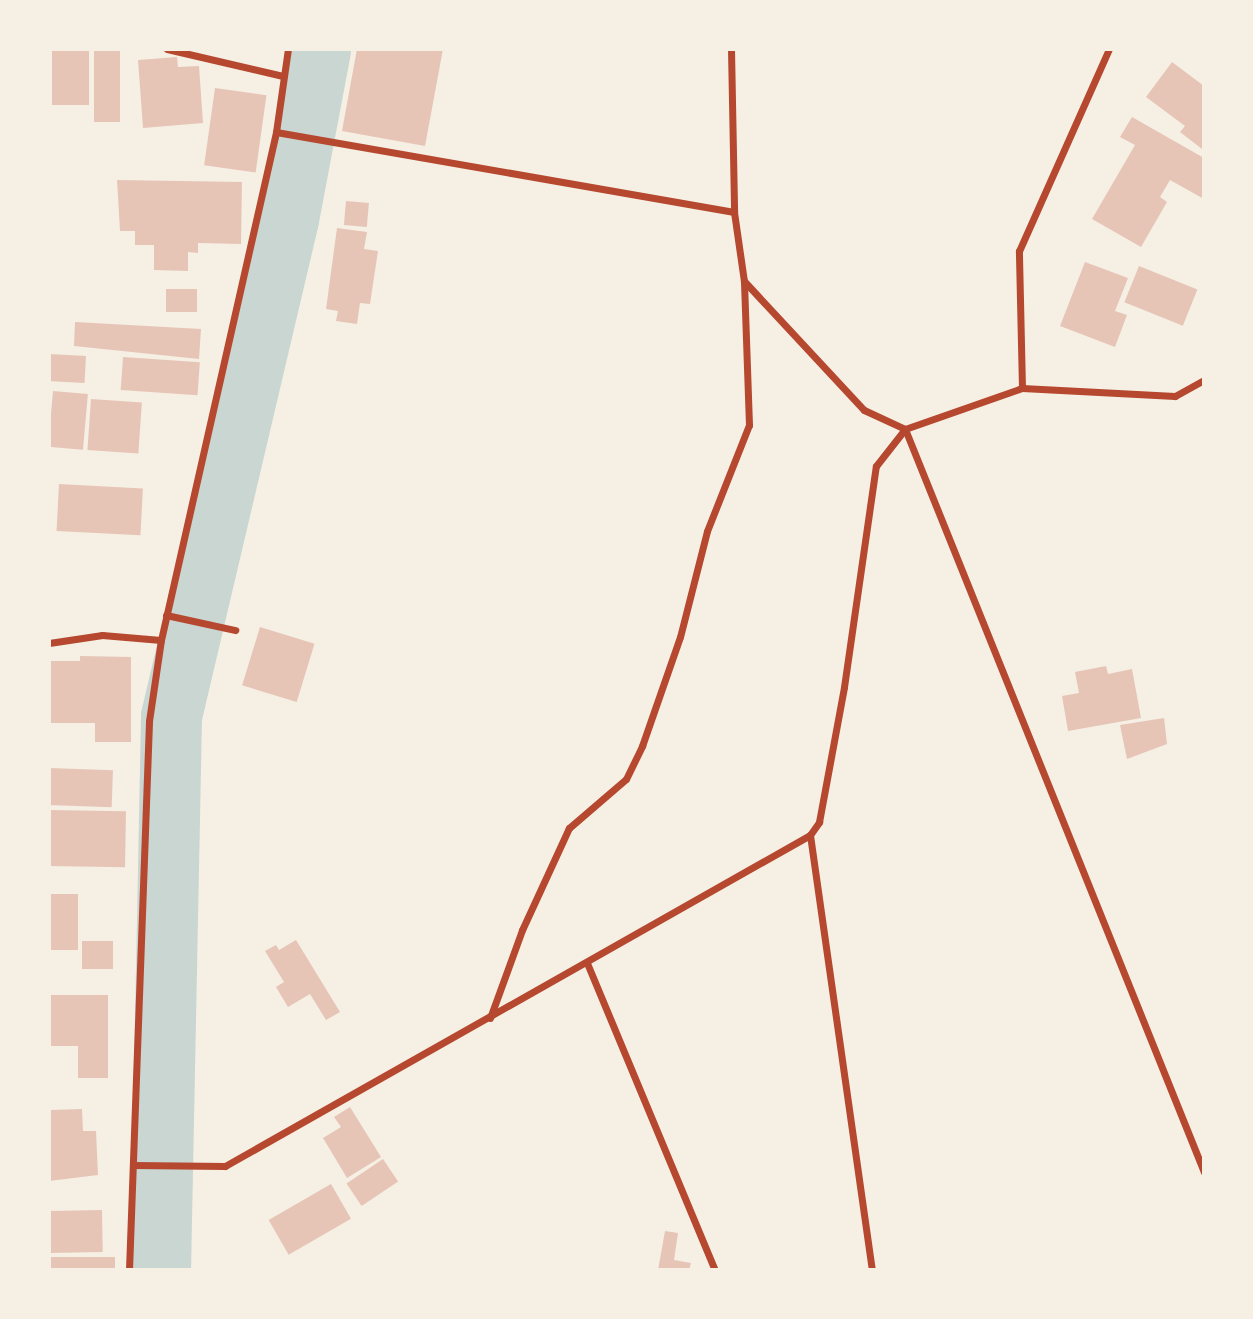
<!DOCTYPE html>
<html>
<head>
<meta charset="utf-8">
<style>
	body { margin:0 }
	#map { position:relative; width:1253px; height:1319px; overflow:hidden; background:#f6efe4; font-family:Lato,sans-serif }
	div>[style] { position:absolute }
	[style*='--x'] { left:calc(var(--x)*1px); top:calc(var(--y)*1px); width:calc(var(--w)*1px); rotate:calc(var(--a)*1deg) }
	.river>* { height:61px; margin:-30.5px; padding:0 30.5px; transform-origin:30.5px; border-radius:30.5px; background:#c9d6d2 }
	.building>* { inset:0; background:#e6c5b7; transform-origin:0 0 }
	.minor>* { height:7px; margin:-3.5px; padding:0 3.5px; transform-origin:3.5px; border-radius:3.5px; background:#b5482f }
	span { translate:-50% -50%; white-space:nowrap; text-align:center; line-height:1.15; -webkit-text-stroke:6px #f6efe4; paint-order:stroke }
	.frame { position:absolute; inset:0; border:51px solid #f6efe4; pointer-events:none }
</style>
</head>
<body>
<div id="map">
	<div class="river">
		<div style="--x:160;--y:1270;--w:554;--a:-88.86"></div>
		<div style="--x:171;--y:716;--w:511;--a:-76.75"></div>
		<div style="--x:288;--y:219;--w:173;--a:-79.3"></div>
	</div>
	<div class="building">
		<div style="left:52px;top:49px;width:37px;height:56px"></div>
		<div style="left:94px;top:49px;width:26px;height:73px"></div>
		<div style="clip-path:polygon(357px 49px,443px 49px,425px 146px,342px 131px)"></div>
		<div style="clip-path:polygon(177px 57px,178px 67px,199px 66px,203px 123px,143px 128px,138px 60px)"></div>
		<div style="clip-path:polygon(1172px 62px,1204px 86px,1202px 149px,1180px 132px,1185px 126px,1146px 97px)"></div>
		<div style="left:215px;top:88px;width:52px;height:78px;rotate:8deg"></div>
		<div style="clip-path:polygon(1132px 117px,1204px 158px,1204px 199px,1170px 180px,1160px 197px,1167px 202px,1141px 247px,1092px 219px,1135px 145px,1120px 137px)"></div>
		<div style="clip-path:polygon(117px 180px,242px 182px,241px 244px,198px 243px,198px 253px,188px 252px,188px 271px,154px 270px,154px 245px,135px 245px,135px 231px,120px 231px)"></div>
		<div style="left:346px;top:201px;width:23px;height:24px;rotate:5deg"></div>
		<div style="clip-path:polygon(337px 228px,367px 232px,364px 249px,378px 251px,370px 304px,360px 303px,357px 324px,336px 321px,338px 311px,326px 309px)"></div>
		<div style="clip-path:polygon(1085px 262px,1128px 278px,1115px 311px,1127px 315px,1115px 347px,1060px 326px)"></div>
		<div style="left:1139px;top:266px;width:63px;height:39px;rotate:22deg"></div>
		<div style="left:166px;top:289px;width:31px;height:23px"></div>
		<div style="clip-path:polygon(75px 322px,201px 329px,199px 359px,74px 346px)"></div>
		<div style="left:49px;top:354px;width:37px;height:27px;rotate:3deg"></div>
		<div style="left:123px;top:357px;width:77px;height:33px;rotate:4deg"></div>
		<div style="left:53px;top:391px;width:35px;height:56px;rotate:5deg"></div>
		<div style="left:91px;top:399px;width:51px;height:51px;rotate:4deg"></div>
		<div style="left:59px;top:484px;width:84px;height:47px;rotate:3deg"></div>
		<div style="left:260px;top:627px;width:57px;height:61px;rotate:17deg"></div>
		<div style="clip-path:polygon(80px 656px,131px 657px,131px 742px,95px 742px,95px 723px,49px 723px,49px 661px,80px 661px)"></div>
		<div style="clip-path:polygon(1106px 666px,1108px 674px,1132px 669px,1141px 718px,1068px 731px,1062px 696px,1079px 693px,1075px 672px)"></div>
		<div style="clip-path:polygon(1164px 718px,1167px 744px,1127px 759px,1120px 725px)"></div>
		<div style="left:49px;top:768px;width:64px;height:37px;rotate:2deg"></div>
		<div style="left:49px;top:810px;width:77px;height:56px;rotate:1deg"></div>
		<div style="left:49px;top:894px;width:29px;height:56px"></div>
		<div style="clip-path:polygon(296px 940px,340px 1012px,326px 1020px,310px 994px,288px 1007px,276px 987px,284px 982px,265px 951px,276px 945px,279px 950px)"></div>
		<div style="left:82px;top:941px;width:31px;height:28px"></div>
		<div style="clip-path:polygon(49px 995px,108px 995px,108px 1078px,78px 1078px,78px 1046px,49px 1046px)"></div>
		<div style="clip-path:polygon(350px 1107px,381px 1157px,347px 1178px,323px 1138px,341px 1127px,334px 1117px)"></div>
		<div style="clip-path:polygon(82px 1109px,83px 1131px,96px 1131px,98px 1175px,49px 1181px,51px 1110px)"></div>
		<div style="left:383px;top:1159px;width:27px;height:44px;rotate:56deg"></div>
		<div style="left:331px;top:1184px;width:40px;height:72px;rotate:60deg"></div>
		<div style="left:102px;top:1210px;width:42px;height:53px;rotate:89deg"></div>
		<div style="clip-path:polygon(665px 1231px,678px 1233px,674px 1260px,691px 1263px,689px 1270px,658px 1270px)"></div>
		<div style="left:49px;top:1257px;width:66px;height:13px"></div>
	</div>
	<div class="minor">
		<div style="--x:167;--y:49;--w:119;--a:13.1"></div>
		<div style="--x:731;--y:49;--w:163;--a:88.9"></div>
		<div style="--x:276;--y:132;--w:465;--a:9.9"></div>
		<div style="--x:734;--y:212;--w:70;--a:81.8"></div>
		<div style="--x:744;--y:281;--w:176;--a:47.1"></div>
		<div style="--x:864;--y:410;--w:45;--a:24.9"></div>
		<div style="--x:905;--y:429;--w:801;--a:68.08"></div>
		<div style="--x:1022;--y:388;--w:137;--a:-91.3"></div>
		<div style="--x:1019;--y:251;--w:221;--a:-66"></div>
		<div style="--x:166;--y:615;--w:71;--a:12.3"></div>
		<div style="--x:49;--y:643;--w:54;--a:-8.6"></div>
		<div style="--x:102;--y:635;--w:59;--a:4.8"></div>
		<div style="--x:810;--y:835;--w:439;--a:81.9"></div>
		<div style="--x:587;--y:963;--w:333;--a:67.4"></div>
		<div style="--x:490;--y:1018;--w:94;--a:-70"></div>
		<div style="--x:522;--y:930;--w:112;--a:-65.3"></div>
		<div style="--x:569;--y:828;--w:75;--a:-40.7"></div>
		<div style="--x:626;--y:779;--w:37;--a:-64"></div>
		<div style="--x:642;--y:746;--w:115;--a:-70.8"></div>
		<div style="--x:680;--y:637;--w:109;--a:-75.7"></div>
		<div style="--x:707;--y:531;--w:114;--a:-68.4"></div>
		<div style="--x:749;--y:425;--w:143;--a:-92"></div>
		<div style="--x:133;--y:1165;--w:92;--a:0.6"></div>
		<div style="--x:225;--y:1166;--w:672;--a:-29.5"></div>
		<div style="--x:810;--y:835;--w:16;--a:-55"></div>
		<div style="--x:819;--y:822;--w:137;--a:-79.5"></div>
		<div style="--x:844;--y:687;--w:223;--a:-81.8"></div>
		<div style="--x:876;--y:466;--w:47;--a:-51.9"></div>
		<div style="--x:905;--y:429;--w:124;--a:-19.3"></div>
		<div style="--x:1022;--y:388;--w:153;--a:3"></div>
		<div style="--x:1175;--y:396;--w:33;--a:-29"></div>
		<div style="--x:129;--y:1270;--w:549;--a:-87.91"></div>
		<div style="--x:149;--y:721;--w:82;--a:-81.6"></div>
		<div style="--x:161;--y:640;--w:521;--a:-77.24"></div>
		<div style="--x:276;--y:132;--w:84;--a:-81.8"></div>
	</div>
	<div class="frame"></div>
</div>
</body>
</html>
